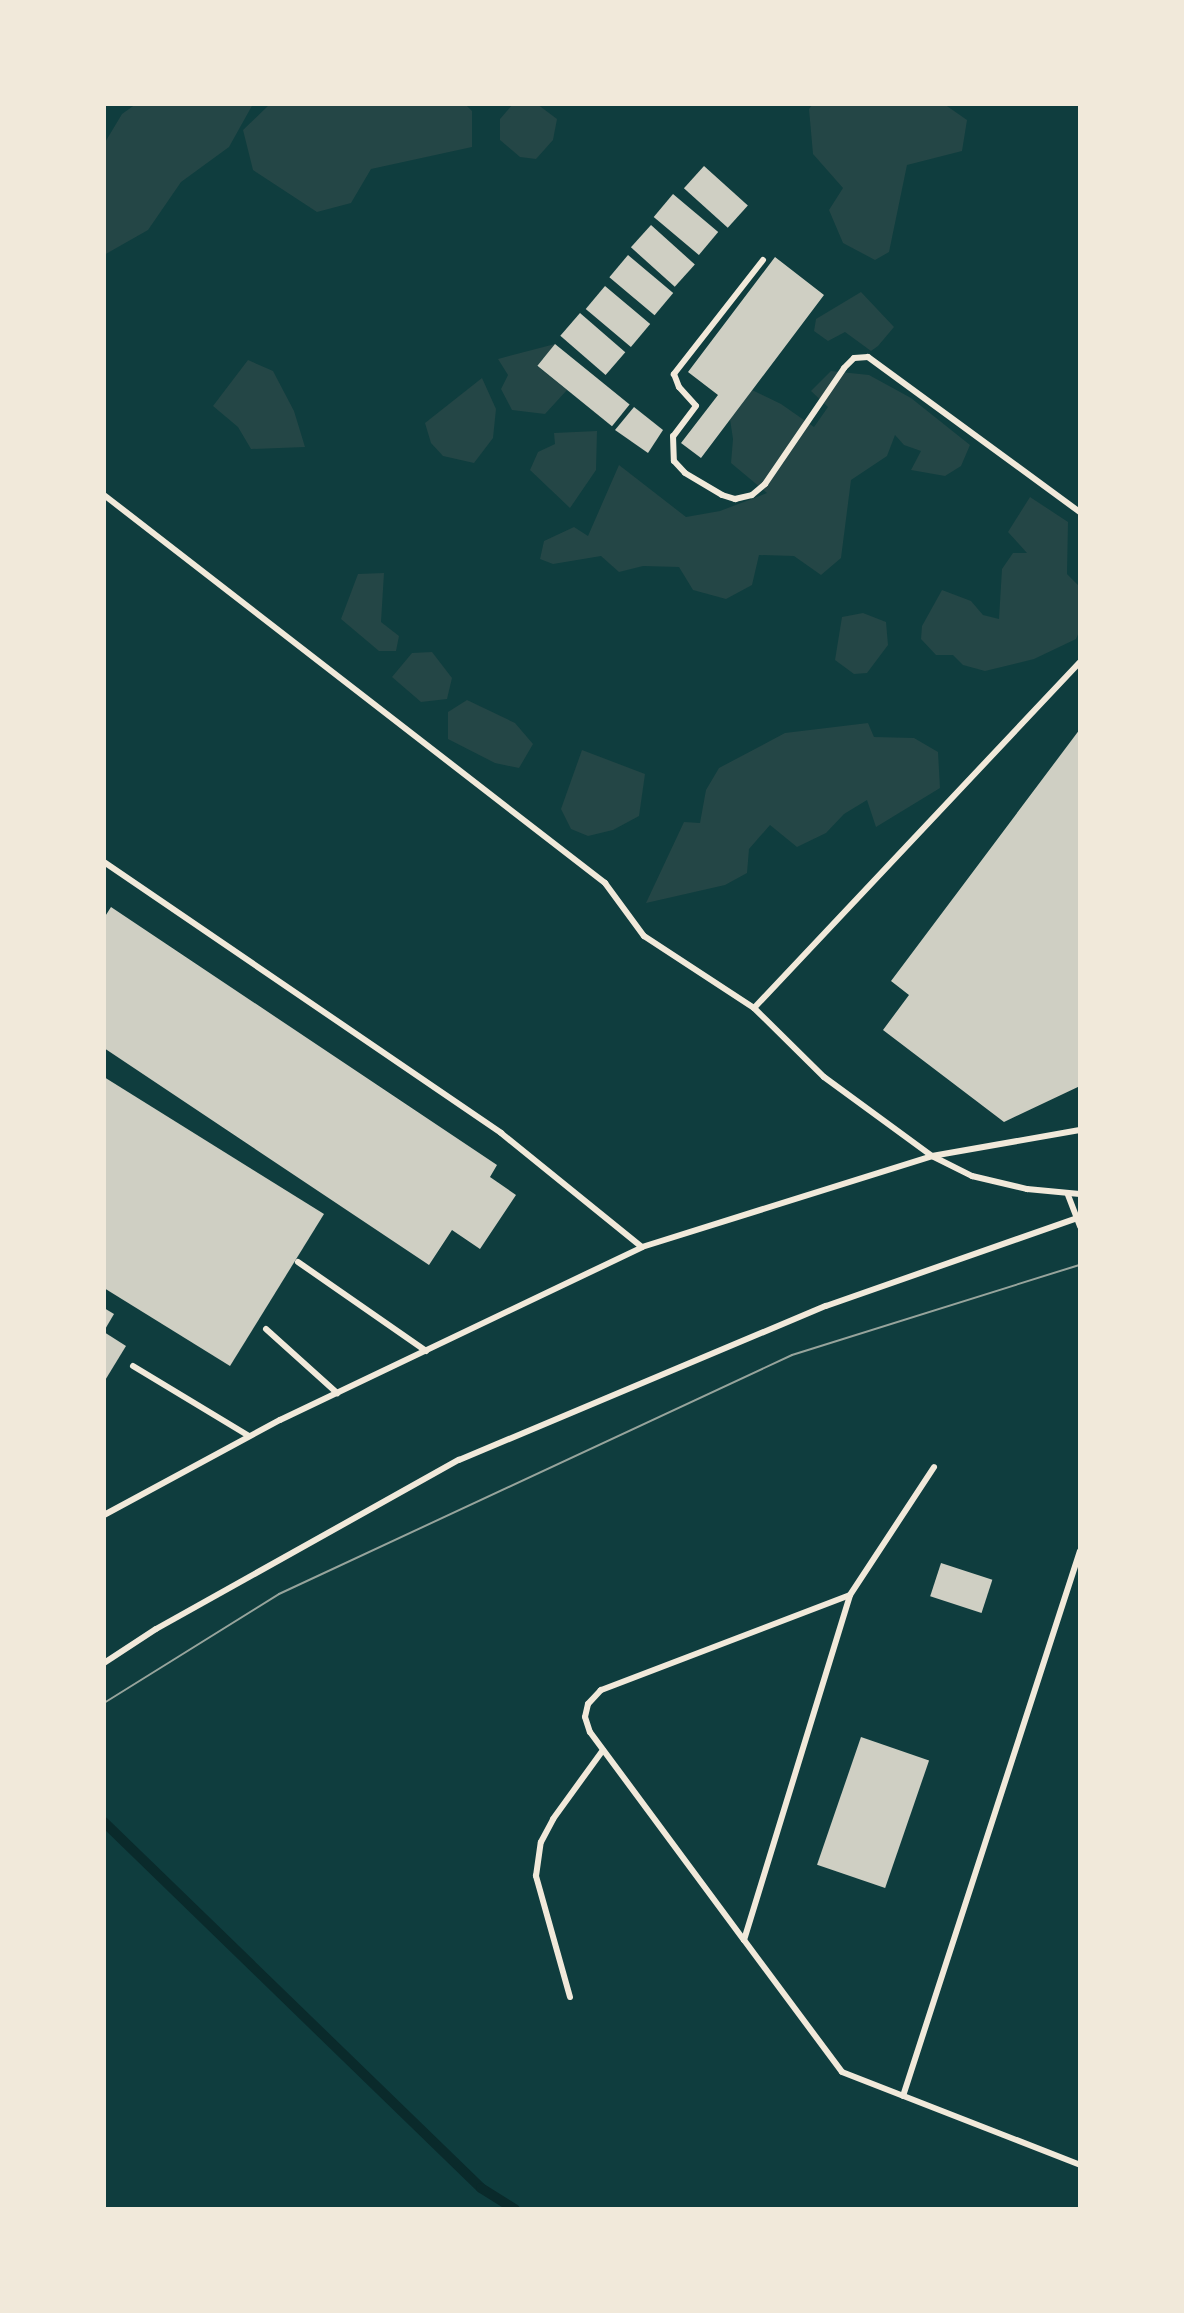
<!DOCTYPE html>
<html>
<head>
<meta charset="utf-8">
<style>
	body { margin:0 }
	#map { position:relative; width:1184px; height:2313px; overflow:hidden; background:#0f3d3e; font-family:"Source Sans 3",sans-serif }
	div>[style] { position:absolute }
	[style*='--x'] { left:calc(var(--x)*1px); top:calc(var(--y)*1px); width:calc(var(--w)*1px); rotate:calc(var(--a)*1deg) }
	.green>* { inset:0; background:#244646 }
	.stream>* { height:10px; margin:-5px; padding:0 5px; transform-origin:5px; border-radius:5px; background:#0a2a2b }
	.building>* { inset:0; background:#cfcfc3; transform-origin:0 0 }
	.service>* { height:6px; margin:-3px; padding:0 3px; transform-origin:3px; border-radius:3px; background:#f1e9da }
	.tram>* { height:2px; margin:-1px; padding:0 1px; transform-origin:1px; border-radius:1px; background:#97a49c }
	span { translate:-50% -50%; white-space:nowrap; text-align:center; line-height:1.15; -webkit-text-stroke:7px #f1e9da; paint-order:stroke }
	.frame { position:absolute; inset:0; border:106px solid #f1e9da; pointer-events:none }
</style>
</head>
<body>
<div id="map">
	<div class="green">
		<div style="clip-path:polygon(136px 104px,253px 104px,229px 147px,181px 182px,148px 230px,104px 255px,104px 144px,122px 114px)"></div>
		<div style="clip-path:polygon(270px 104px,465px 104px,472px 111px,472px 147px,371px 169px,351px 203px,317px 212px,253px 170px,243px 130px)"></div>
		<div style="clip-path:polygon(513px 104px,537px 104px,557px 119px,553px 140px,536px 159px,520px 157px,500px 140px,500px 119px)"></div>
		<div style="clip-path:polygon(813px 104px,944px 104px,967px 120px,962px 151px,907px 165px,889px 252px,875px 260px,843px 243px,829px 210px,843px 188px,813px 154px,809px 109px)"></div>
		<div style="clip-path:polygon(861px 292px,894px 327px,878px 346px,871px 351px,845px 332px,828px 341px,814px 331px,816px 319px)"></div>
		<div style="clip-path:polygon(555px 344px,537px 366px,567px 390px,545px 414px,512px 410px,501px 389px,508px 375px,498px 359px)"></div>
		<div style="clip-path:polygon(248px 360px,273px 371px,294px 411px,305px 447px,251px 449px,238px 427px,213px 406px)"></div>
		<div style="clip-path:polygon(831px 371px,869px 375px,911px 398px,970px 445px,961px 466px,945px 476px,911px 470px,921px 451px,904px 445px,895px 435px,887px 456px,851px 480px,841px 558px,821px 575px,794px 556px,759px 555px,752px 585px,726px 599px,693px 590px,679px 567px,643px 566px,619px 572px,601px 556px,553px 564px,540px 559px,544px 541px,574px 527px,588px 536px,619px 465px,686px 517px,720px 511px,767px 493px,731px 463px,733px 439px,730px 419px,752px 390px,781px 404px,814px 427px,828px 407px,811px 391px)"></div>
		<div style="clip-path:polygon(482px 378px,496px 409px,493px 438px,474px 463px,443px 456px,431px 443px,425px 423px)"></div>
		<div style="clip-path:polygon(597px 431px,596px 470px,570px 508px,530px 470px,538px 452px,555px 444px,554px 433px)"></div>
		<div style="clip-path:polygon(1030px 497px,1068px 522px,1067px 574px,1080px 587px,1080px 630px,1076px 639px,1034px 659px,985px 671px,963px 665px,953px 655px,936px 655px,921px 639px,922px 626px,942px 590px,971px 601px,983px 615px,999px 619px,1002px 569px,1013px 553px,1027px 553px,1008px 532px)"></div>
		<div style="clip-path:polygon(384px 573px,381px 622px,399px 636px,396px 651px,379px 651px,341px 619px,358px 574px)"></div>
		<div style="clip-path:polygon(863px 613px,886px 622px,888px 645px,867px 673px,854px 674px,835px 660px,842px 617px)"></div>
		<div style="clip-path:polygon(432px 652px,452px 678px,447px 699px,421px 702px,392px 677px,412px 653px)"></div>
		<div style="clip-path:polygon(467px 700px,515px 723px,533px 744px,519px 768px,495px 763px,448px 739px,448px 712px)"></div>
		<div style="clip-path:polygon(868px 723px,874px 737px,914px 738px,938px 752px,940px 788px,876px 827px,867px 800px,844px 814px,826px 833px,797px 847px,770px 825px,749px 849px,747px 873px,725px 885px,646px 903px,684px 822px,700px 823px,706px 790px,719px 768px,785px 733px)"></div>
		<div style="clip-path:polygon(582px 750px,645px 774px,639px 816px,613px 830px,588px 836px,571px 829px,561px 809px)"></div>
	</div>
	<div class="stream">
		<div style="--x:104;--y:1822;--w:525;--a:44.15"></div>
		<div style="--x:481;--y:2188;--w:40;--a:32"></div>
	</div>
	<div class="building">
		<div style="left:704px;top:166px;width:59px;height:30px;rotate:42deg"></div>
		<div style="left:673px;top:194px;width:59px;height:30px;rotate:40deg"></div>
		<div style="left:651px;top:225px;width:59px;height:30px;rotate:42deg"></div>
		<div style="left:628px;top:255px;width:59px;height:29px;rotate:40deg"></div>
		<div style="clip-path:polygon(775px 257px,824px 295px,701px 458px,681px 443px,718px 395px,688px 372px)"></div>
		<div style="left:605px;top:286px;width:59px;height:30px;rotate:40deg"></div>
		<div style="left:580px;top:313px;width:60px;height:30px;rotate:41deg"></div>
		<div style="left:555px;top:344px;width:96px;height:28px;rotate:39deg"></div>
		<div style="clip-path:polygon(634px 407px,663px 430px,648px 453px,615px 430px)"></div>
		<div style="clip-path:polygon(1080px 729px,1080px 1086px,1004px 1122px,883px 1030px,909px 995px,891px 981px)"></div>
		<div style="clip-path:polygon(111px 907px,497px 1165px,490px 1177px,516px 1195px,480px 1249px,452px 1230px,429px 1265px,104px 1048px,104px 918px)"></div>
		<div style="clip-path:polygon(104px 1077px,324px 1214px,230px 1366px,104px 1288px)"></div>
		<div style="clip-path:polygon(104px 1308px,114px 1314px,104px 1331px)"></div>
		<div style="clip-path:polygon(104px 1332px,126px 1346px,104px 1382px)"></div>
		<div style="left:941px;top:1563px;width:54px;height:35px;rotate:18deg"></div>
		<div style="left:861px;top:1737px;width:72px;height:135px;rotate:19deg"></div>
	</div>
	<div class="service">
		<div style="--x:763;--y:260;--w:145;--a:128"></div>
		<div style="--x:674;--y:374;--w:14;--a:69"></div>
		<div style="--x:679;--y:387;--w:25;--a:48"></div>
		<div style="--x:696;--y:406;--w:38;--a:127"></div>
		<div style="--x:673;--y:436;--w:25;--a:88"></div>
		<div style="--x:674;--y:461;--w:16;--a:47"></div>
		<div style="--x:685;--y:473;--w:43;--a:30.7"></div>
		<div style="--x:722;--y:495;--w:14;--a:17"></div>
		<div style="--x:735;--y:499;--w:17;--a:-13"></div>
		<div style="--x:752;--y:495;--w:17;--a:-40"></div>
		<div style="--x:765;--y:484;--w:140;--a:-55.7"></div>
		<div style="--x:844;--y:368;--w:14;--a:-45"></div>
		<div style="--x:854;--y:358;--w:14;--a:-4"></div>
		<div style="--x:868;--y:357;--w:263;--a:36.2"></div>
		<div style="--x:104;--y:495;--w:634;--a:37.76"></div>
		<div style="--x:605;--y:883;--w:66;--a:53.7"></div>
		<div style="--x:644;--y:936;--w:131;--a:33.2"></div>
		<div style="--x:754;--y:1008;--w:98;--a:44.6"></div>
		<div style="--x:824;--y:1077;--w:134;--a:36.2"></div>
		<div style="--x:932;--y:1156;--w:45;--a:26.6"></div>
		<div style="--x:972;--y:1176;--w:57;--a:13.3"></div>
		<div style="--x:1027;--y:1189;--w:53;--a:5.4"></div>
		<div style="--x:104;--y:862;--w:481;--a:34.3"></div>
		<div style="--x:501;--y:1133;--w:181;--a:39"></div>
		<div style="--x:754;--y:1008;--w:475;--a:-46.7"></div>
		<div style="--x:1068;--y:1195;--w:34;--a:69"></div>
		<div style="--x:298;--y:1262;--w:156;--a:34.8"></div>
		<div style="--x:266;--y:1329;--w:96;--a:42"></div>
		<div style="--x:133;--y:1366;--w:135;--a:31.1"></div>
		<div style="--x:104;--y:1515;--w:200;--a:-28.4"></div>
		<div style="--x:280;--y:1420;--w:401;--a:-25.5"></div>
		<div style="--x:642;--y:1247;--w:304;--a:-17.4"></div>
		<div style="--x:932;--y:1156;--w:150;--a:-10"></div>
		<div style="--x:850;--y:1595;--w:153;--a:-56.7"></div>
		<div style="--x:104;--y:1663;--w:62;--a:-33.2"></div>
		<div style="--x:156;--y:1629;--w:347;--a:-29.2"></div>
		<div style="--x:459;--y:1460;--w:398;--a:-22.8"></div>
		<div style="--x:826;--y:1306;--w:266;--a:-19.3"></div>
		<div style="--x:744;--y:1940;--w:361;--a:-72.9"></div>
		<div style="--x:850;--y:1595;--w:267;--a:159.1"></div>
		<div style="--x:601;--y:1690;--w:19;--a:133"></div>
		<div style="--x:588;--y:1704;--w:13;--a:103"></div>
		<div style="--x:585;--y:1717;--w:16;--a:72"></div>
		<div style="--x:590;--y:1732;--w:259;--a:53.5"></div>
		<div style="--x:744;--y:1940;--w:164;--a:53.4"></div>
		<div style="--x:842;--y:2072;--w:256;--a:21.3"></div>
		<div style="--x:570;--y:1997;--w:126;--a:-105.7"></div>
		<div style="--x:536;--y:1876;--w:34;--a:-82"></div>
		<div style="--x:541;--y:1842;--w:26;--a:-62"></div>
		<div style="--x:553;--y:1819;--w:85;--a:-54.1"></div>
		<div style="--x:903;--y:2096;--w:573;--a:-72.01"></div>
	</div>
	<div class="tram">
		<div style="--x:104;--y:1703;--w:206;--a:-31.9"></div>
		<div style="--x:279;--y:1594;--w:566;--a:-24.98"></div>
		<div style="--x:792;--y:1355;--w:302;--a:-17.4"></div>
	</div>
	<div class="frame"></div>
</div>
</body>
</html>
